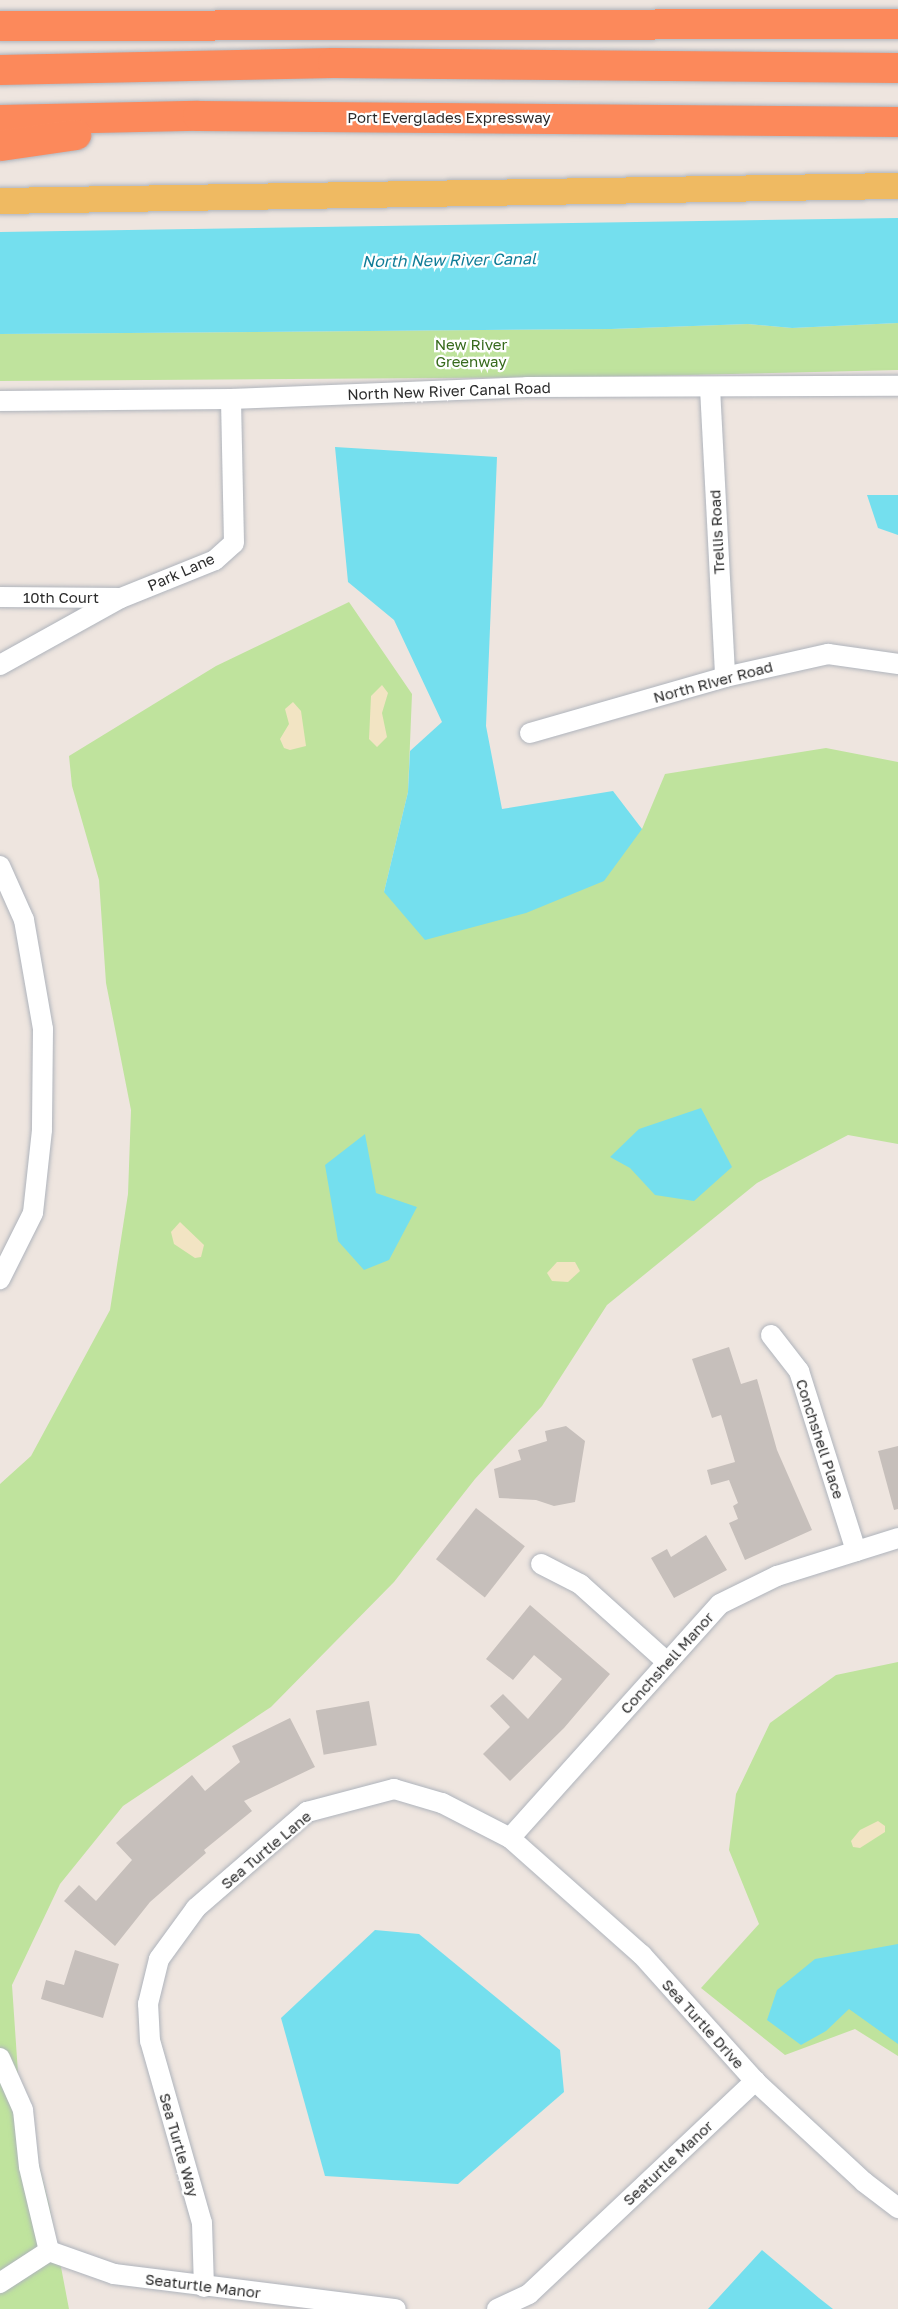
<!DOCTYPE html>
<html>
<head>
<meta charset="utf-8">
<style>
	body { margin:0 }
	#map { position:relative; width:898px; height:2309px; overflow:hidden; background:#eee5df; font-family:"Golos Text",sans-serif }
	div>[style] { position:absolute }
	[style*='--x'] { left:calc(var(--x)*1px); top:calc(var(--y)*1px); width:calc(var(--w)*1px); rotate:calc(var(--a)*1deg) }
	.green>* { inset:0; background:#bfe39d }
	.sand>* { inset:0; background:#f2e4c3 }
	.water>* { inset:0; background:#74dfee }
	.building>* { inset:0; background:#c6bfbb; transform-origin:0 0 }
	.roads { filter:drop-shadow(0 0 2px #afb4bc) drop-shadow(0 0 2px #afb4bc) }
	.minor>* { height:20px; margin:-10px; padding:0 10px; transform-origin:10px; border-radius:10px; background:#fff }
	.major>* { height:26px; margin:-13px; padding:0 13px; transform-origin:13px; border-radius:13px; background:#efba62 }
	.highway>* { height:30px; margin:-15px; padding:0 15px; transform-origin:15px; border-radius:15px; background:#fc895b }
	span { translate:-50% -50%; white-space:nowrap; text-align:center; line-height:1.15; -webkit-text-stroke:4.5px #fff; paint-order:stroke }
	.street-label { font-size:15px; color:#2c2c2c }
	.park-label { font-size:15px; color:#376a1c }
	.water-label { font-size:16px; color:#0f7c97; font-style:italic }
</style>
</head>
<body>
<div id="map">
	<div class="green">
		<div style="clip-path:polygon(898px 323px,898px 370px,601px 377px,0 381px,0 334px,611px 329px,748px 324px,792px 328px)"></div>
		<div style="clip-path:polygon(349px 602px,412px 694px,408px 792px,384px 892px,642px 829px,665px 774px,826px 748px,898px 762px,898px 1144px,848px 1135px,757px 1183px,607px 1305px,542px 1406px,475px 1479px,394px 1582px,271px 1707px,123px 1806px,60px 1884px,12px 1985px,19px 2088px,49px 2204px,69px 2309px,0 2309px,0 1484px,31px 1456px,110px 1310px,128px 1194px,131px 1110px,106px 983px,99px 880px,72px 786px,69px 756px,216px 666px)"></div>
		<div style="clip-path:polygon(898px 1662px,898px 2056px,855px 2029px,785px 2055px,701px 1988px,759px 1924px,729px 1850px,736px 1794px,770px 1723px,836px 1675px)"></div>
	</div>
	<div class="sand">
		<div style="clip-path:polygon(382px 685px,388px 693px,382px 713px,387px 737px,377px 747px,369px 739px,371px 696px)"></div>
		<div style="clip-path:polygon(293px 702px,301px 711px,306px 746px,290px 750px,284px 748px,280px 739px,289px 724px,285px 709px)"></div>
		<div style="clip-path:polygon(180px 1222px,204px 1245px,201px 1257px,195px 1258px,174px 1244px,171px 1232px)"></div>
		<div style="clip-path:polygon(557px 1262px,575px 1262px,580px 1271px,568px 1282px,552px 1281px,547px 1273px)"></div>
		<div style="clip-path:polygon(878px 1821px,885px 1826px,885px 1832px,860px 1848px,853px 1847px,851px 1841px,860px 1830px)"></div>
	</div>
	<div class="water">
		<div style="clip-path:polygon(898px 218px,898px 323px,792px 328px,748px 324px,611px 329px,0 334px,0 232px)"></div>
		<div style="clip-path:polygon(335px 447px,497px 457px,486px 726px,502px 809px,613px 791px,642px 829px,604px 881px,526px 913px,425px 940px,384px 892px,408px 792px,410px 751px,442px 722px,394px 620px,348px 582px)"></div>
		<div style="clip-path:polygon(867px 495px,898px 495px,898px 535px,878px 528px)"></div>
		<div style="clip-path:polygon(701px 1108px,732px 1167px,694px 1201px,655px 1195px,630px 1168px,610px 1157px,639px 1129px)"></div>
		<div style="clip-path:polygon(365px 1134px,376px 1193px,417px 1207px,389px 1260px,364px 1270px,338px 1241px,325px 1165px)"></div>
		<div style="clip-path:polygon(375px 1930px,419px 1934px,560px 2050px,564px 2092px,458px 2184px,325px 2176px,281px 2018px)"></div>
		<div style="clip-path:polygon(898px 1944px,898px 2044px,849px 2009px,826px 2031px,801px 2045px,767px 2020px,777px 1990px,815px 1959px)"></div>
		<div style="clip-path:polygon(762px 2250px,819px 2298px,833px 2309px,708px 2309px)"></div>
	</div>
	<div class="building">
		<div style="clip-path:polygon(729px 1347px,741px 1384px,757px 1379px,777px 1450px,812px 1530px,745px 1560px,729px 1523px,738px 1519px,733px 1506px,738px 1503px,729px 1480px,711px 1485px,707px 1470px,735px 1462px,721px 1415px,712px 1418px,692px 1359px)"></div>
		<div style="clip-path:polygon(566px 1426px,585px 1441px,575px 1502px,554px 1506px,536px 1500px,499px 1498px,494px 1469px,521px 1460px,518px 1450px,547px 1441px,545px 1431px)"></div>
		<div style="clip-path:polygon(898px 1446px,898px 1509px,894px 1510px,878px 1451px)"></div>
		<div style="left:476px;top:1508px;width:62px;height:65px;rotate:38deg"></div>
		<div style="clip-path:polygon(706px 1535px,727px 1570px,674px 1598px,651px 1558px,667px 1549px,671px 1557px)"></div>
		<div style="clip-path:polygon(530px 1605px,610px 1674px,564px 1728px,510px 1781px,483px 1754px,510px 1727px,490px 1706px,503px 1694px,528px 1719px,562px 1679px,534px 1655px,513px 1680px,486px 1659px)"></div>
		<div style="left:369px;top:1701px;width:45px;height:54px;rotate:80deg"></div>
		<div style="clip-path:polygon(290px 1718px,315px 1767px,244px 1801px,252px 1811px,204px 1850px,206px 1853px,150px 1902px,115px 1946px,64px 1901px,79px 1885px,96px 1901px,132px 1860px,116px 1843px,192px 1775px,205px 1791px,240px 1762px,232px 1746px)"></div>
		<div style="clip-path:polygon(75px 1950px,119px 1964px,103px 2018px,41px 1999px,46px 1980px,64px 1985px)"></div>
	</div>
	<div class="roads">
		<div class="minor">
			<div style="--x:710;--y:388;--w:289;--a:87"></div>
			<div style="--x:0;--y:401;--w:231;--a:-0.5"></div>
			<div style="--x:231;--y:399;--w:296;--a:-2.3"></div>
			<div style="--x:527;--y:387;--w:371;--a:-0.2"></div>
			<div style="--x:0;--y:597;--w:120;--a:0.5"></div>
			<div style="--x:0;--y:665;--w:138;--a:-29"></div>
			<div style="--x:121;--y:598;--w:101;--a:-22"></div>
			<div style="--x:215;--y:560;--w:25;--a:-42"></div>
			<div style="--x:234;--y:543;--w:144;--a:-91.2"></div>
			<div style="--x:530;--y:733;--w:203;--a:-16"></div>
			<div style="--x:725;--y:677;--w:106;--a:-12.6"></div>
			<div style="--x:828;--y:654;--w:71;--a:8.1"></div>
			<div style="--x:0;--y:866;--w:59;--a:66"></div>
			<div style="--x:24;--y:920;--w:111;--a:80.1"></div>
			<div style="--x:43;--y:1029;--w:101;--a:90.6"></div>
			<div style="--x:42;--y:1130;--w:83;--a:96.2"></div>
			<div style="--x:33;--y:1213;--w:74;--a:116.6"></div>
			<div style="--x:771;--y:1335;--w:46;--a:52.1"></div>
			<div style="--x:799;--y:1371;--w:189;--a:72.4"></div>
			<div style="--x:541;--y:1564;--w:44;--a:27.1"></div>
			<div style="--x:580;--y:1584;--w:117;--a:41.9"></div>
			<div style="--x:510;--y:1838;--w:314;--a:-48.1"></div>
			<div style="--x:720;--y:1604;--w:64;--a:-26.2"></div>
			<div style="--x:777;--y:1576;--w:127;--a:-17.4"></div>
			<div style="--x:0;--y:2058;--w:57;--a:66.1"></div>
			<div style="--x:23;--y:2110;--w:57;--a:84"></div>
			<div style="--x:29;--y:2167;--w:86;--a:76.6"></div>
			<div style="--x:49;--y:2251;--w:59;--a:146.9"></div>
			<div style="--x:49;--y:2251;--w:69;--a:19.5"></div>
			<div style="--x:114;--y:2274;--w:284;--a:7.1"></div>
			<div style="--x:204;--y:2287;--w:64;--a:-91.8"></div>
			<div style="--x:202;--y:2223;--w:189;--a:-105.9"></div>
			<div style="--x:150;--y:2041;--w:37;--a:-93"></div>
			<div style="--x:148;--y:2004;--w:46;--a:-76.3"></div>
			<div style="--x:159;--y:1959;--w:63;--a:-54"></div>
			<div style="--x:196;--y:1908;--w:147;--a:-40.9"></div>
			<div style="--x:307;--y:1812;--w:90;--a:-14.8"></div>
			<div style="--x:394;--y:1789;--w:50;--a:16.3"></div>
			<div style="--x:442;--y:1803;--w:76;--a:27.2"></div>
			<div style="--x:510;--y:1838;--w:176;--a:41.6"></div>
			<div style="--x:642;--y:1955;--w:169;--a:48.1"></div>
			<div style="--x:755;--y:2081;--w:149;--a:42.8"></div>
			<div style="--x:864;--y:2182;--w:43;--a:37.4"></div>
			<div style="--x:497;--y:2309;--w:35;--a:-25"></div>
			<div style="--x:529;--y:2294;--w:311;--a:-43.3"></div>
		</div>
		<div class="major">
			<div style="--x:0;--y:201;--w:898;--a:-0.96"></div>
		</div>
		<div class="highway">
			<div style="--x:0;--y:26;--w:898;--a:-0.13"></div>
			<div style="--x:0;--y:70;--w:333;--a:-1.2"></div>
			<div style="--x:333;--y:63;--w:565;--a:0.51"></div>
			<div style="--x:0;--y:120;--w:198;--a:-1.2"></div>
			<div style="--x:198;--y:116;--w:700;--a:0.49"></div>
			<div style="--x:0;--y:146;--w:77;--a:-8.2"></div>
		</div>
	</div>
	<div class="street-label">
		<span style="left:449px;top:118px">Port Everglades Expressway</span>
		<span style="left:449px;top:391px;rotate:-2deg">North New River Canal Road</span>
		<span style="left:717px;top:532px;rotate:-93deg">Trellis Road</span>
		<span style="left:181px;top:572px;rotate:-24deg">Park Lane</span>
		<span style="left:61px;top:598px">10th Court</span>
		<span style="left:713px;top:682px;rotate:-15deg">North River Road</span>
		<span style="left:820px;top:1439px;rotate:72deg">Conchshell Place</span>
		<span style="left:667px;top:1663px;rotate:-48deg">Conchshell Manor</span>
		<span style="left:266px;top:1850px;rotate:-40deg">Sea Turtle Lane</span>
		<span style="left:703px;top:2024px;rotate:48deg">Sea Turtle Drive</span>
		<span style="left:179px;top:2145px;rotate:74deg">Sea Turtle Way</span>
		<span style="left:668px;top:2163px;rotate:-43deg">Seaturtle Manor</span>
		<span style="left:203px;top:2286px;rotate:7deg">Seaturtle Manor</span>
	</div>
	<div class="park-label">
		<span style="left:471px;top:353px">New River<br>Greenway</span>
	</div>
	<div class="water-label">
		<span style="left:449px;top:260px;rotate:-1deg">North New River Canal</span>
	</div>
</div>
</body>
</html>
